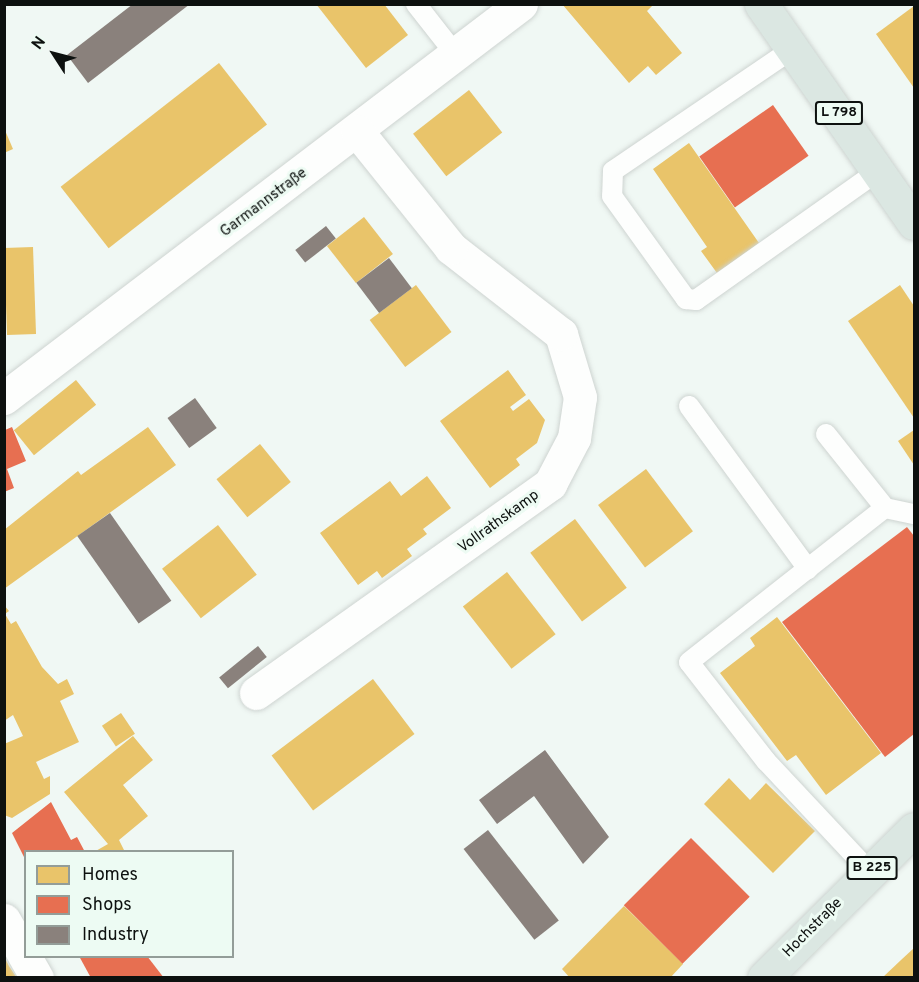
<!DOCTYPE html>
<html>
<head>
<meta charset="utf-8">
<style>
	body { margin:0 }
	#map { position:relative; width:919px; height:982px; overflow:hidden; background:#f0f8f4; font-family:Overpass,sans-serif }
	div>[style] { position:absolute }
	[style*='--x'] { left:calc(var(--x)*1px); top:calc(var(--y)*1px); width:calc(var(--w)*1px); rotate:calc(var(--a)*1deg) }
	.homes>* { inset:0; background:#e9c46a; transform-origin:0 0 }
	.shops>* { inset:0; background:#e76f51; transform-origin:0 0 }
	.industry>* { inset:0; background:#8a817c; transform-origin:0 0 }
	.roads { filter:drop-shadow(0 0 2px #ced4d1) drop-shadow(0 0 2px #ced4d1) }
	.service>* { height:20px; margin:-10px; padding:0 10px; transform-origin:10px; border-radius:10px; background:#fdfefd }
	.minor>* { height:33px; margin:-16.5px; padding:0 16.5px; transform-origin:16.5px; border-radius:16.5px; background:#fdfefd }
	.primary>* { height:33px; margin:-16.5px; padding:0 16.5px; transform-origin:16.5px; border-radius:16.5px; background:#dbe7e2 }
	span { translate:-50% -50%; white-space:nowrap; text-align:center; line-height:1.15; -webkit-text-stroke:6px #edfbf3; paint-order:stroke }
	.shield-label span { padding:2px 4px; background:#edfbf3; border:2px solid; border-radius:4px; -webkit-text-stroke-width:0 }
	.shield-label { font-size:14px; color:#0d110f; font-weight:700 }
	.street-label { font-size:15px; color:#0d110f }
	.frame { position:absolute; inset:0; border:6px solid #0d110f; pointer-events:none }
	.legend { position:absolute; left:24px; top:850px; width:210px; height:108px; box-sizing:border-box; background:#edfbf3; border:2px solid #939d98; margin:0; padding:8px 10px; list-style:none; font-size:18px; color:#0d110f }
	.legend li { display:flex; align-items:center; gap:12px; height:30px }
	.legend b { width:30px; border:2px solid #939d98 }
	.north { position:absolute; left:24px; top:24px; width:60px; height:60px; -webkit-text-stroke:4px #edfbf3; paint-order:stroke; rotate:306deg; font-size:16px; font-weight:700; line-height:24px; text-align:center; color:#0d110f }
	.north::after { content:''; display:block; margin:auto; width:21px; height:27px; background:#0d110f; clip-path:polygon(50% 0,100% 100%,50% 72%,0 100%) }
</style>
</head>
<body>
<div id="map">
	<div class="homes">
		<div style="clip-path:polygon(316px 4px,384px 4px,408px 35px,366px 68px)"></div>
		<div style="clip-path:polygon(562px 4px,654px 4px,647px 11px,682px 53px,656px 75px,648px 66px,629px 83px)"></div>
		<div style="clip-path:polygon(914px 6px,914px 88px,876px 34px)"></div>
		<div style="left:219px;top:63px;width:78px;height:201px;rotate:52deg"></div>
		<div style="left:469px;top:90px;width:54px;height:71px;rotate:52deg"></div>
		<div style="clip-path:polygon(4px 128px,13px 149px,4px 153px)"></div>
		<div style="clip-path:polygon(689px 143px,759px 243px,717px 273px,701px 251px,707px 247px,653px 169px)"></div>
		<div style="left:364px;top:217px;width:47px;height:47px;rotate:52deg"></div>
		<div style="left:33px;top:247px;width:87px;height:29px;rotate:88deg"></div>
		<div style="left:416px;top:285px;width:59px;height:58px;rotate:53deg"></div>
		<div style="clip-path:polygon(900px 285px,914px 306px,914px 418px,848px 321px)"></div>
		<div style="clip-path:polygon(508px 370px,526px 395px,510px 407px,513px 411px,529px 399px,545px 420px,537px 443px,516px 459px,520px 465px,490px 488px,440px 421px)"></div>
		<div style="left:76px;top:380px;width:32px;height:80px;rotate:51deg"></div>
		<div style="clip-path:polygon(148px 427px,176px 465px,4px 589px,4px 530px,78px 471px,81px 475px)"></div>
		<div style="clip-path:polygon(914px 430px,914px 465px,898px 441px)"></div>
		<div style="left:260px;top:444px;width:49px;height:56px;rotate:51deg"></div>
		<div style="left:646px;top:469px;width:78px;height:60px;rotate:53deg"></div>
		<div style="clip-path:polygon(427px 476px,451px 508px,423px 529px,427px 534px,407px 549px,412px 556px,382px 578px,377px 571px,358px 585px,320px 533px,390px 481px,401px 496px)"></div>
		<div style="left:575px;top:519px;width:86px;height:56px;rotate:53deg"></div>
		<div style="left:218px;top:525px;width:63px;height:71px;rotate:52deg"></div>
		<div style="left:507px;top:572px;width:79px;height:56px;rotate:52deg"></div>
		<div style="clip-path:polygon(4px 605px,9px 611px,5px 614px,11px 624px,16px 621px,42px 667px,58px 684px,67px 679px,74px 694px,60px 701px,79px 742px,36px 762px,44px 779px,50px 776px,50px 794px,12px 818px,4px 815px,4px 744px,23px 736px,13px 715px,4px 721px)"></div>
		<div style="clip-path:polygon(777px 617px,881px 753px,826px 795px,796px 755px,787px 761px,720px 673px,755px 646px,750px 638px)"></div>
		<div style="left:373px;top:679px;width:69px;height:127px;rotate:53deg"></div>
		<div style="left:121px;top:713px;width:25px;height:23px;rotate:56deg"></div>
		<div style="clip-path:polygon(133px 736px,153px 760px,123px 785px,148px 816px,119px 840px,125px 852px,94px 852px,108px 844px,64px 792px)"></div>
		<div style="clip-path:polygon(729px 778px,750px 800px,766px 783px,815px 831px,773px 873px,704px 804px)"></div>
		<div style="clip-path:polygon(624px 906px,683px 964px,670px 978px,570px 978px,562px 969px)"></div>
		<div style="clip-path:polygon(914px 948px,914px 978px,882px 978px,901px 960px)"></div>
		<div style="clip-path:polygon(4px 956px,9px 966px,17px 978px,4px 978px)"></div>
	</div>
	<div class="shops">
		<div style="left:773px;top:105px;width:62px;height:90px;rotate:55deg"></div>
		<div style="clip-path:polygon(12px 427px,26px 461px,7px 469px,14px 488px,4px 492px,5px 430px)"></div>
		<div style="clip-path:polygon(907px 527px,914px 536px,914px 734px,885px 757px,782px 622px)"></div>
		<div style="clip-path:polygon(51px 802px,71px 840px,77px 837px,85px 852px,26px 852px,26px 861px,12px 833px)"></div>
		<div style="left:691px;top:838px;width:83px;height:95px;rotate:45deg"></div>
		<div style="clip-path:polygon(79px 956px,147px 956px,164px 978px,91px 978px)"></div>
	</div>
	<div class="industry">
		<div style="clip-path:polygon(133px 4px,190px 4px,88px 83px,67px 55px)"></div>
		<div style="left:326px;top:226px;width:16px;height:39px;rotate:52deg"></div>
		<div style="left:389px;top:258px;width:38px;height:41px;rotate:53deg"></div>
		<div style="left:195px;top:398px;width:37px;height:34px;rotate:54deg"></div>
		<div style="left:110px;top:513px;width:107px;height:40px;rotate:55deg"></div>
		<div style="left:258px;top:646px;width:14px;height:50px;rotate:51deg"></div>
		<div style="clip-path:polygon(545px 750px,609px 837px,583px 864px,534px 796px,497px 824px,479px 800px)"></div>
		<div style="left:488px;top:830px;width:115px;height:31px;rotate:52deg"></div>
	</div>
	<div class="roads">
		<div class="service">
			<div style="--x:416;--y:4;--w:65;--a:51.9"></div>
			<div style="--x:794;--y:48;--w:219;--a:145.8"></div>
			<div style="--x:613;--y:171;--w:25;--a:92"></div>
			<div style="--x:612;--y:196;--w:127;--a:54.3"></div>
			<div style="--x:686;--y:299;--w:10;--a:6"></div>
			<div style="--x:696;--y:300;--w:223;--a:-35.3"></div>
			<div style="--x:689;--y:406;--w:202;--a:53.9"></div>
			<div style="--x:826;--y:434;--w:95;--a:51.4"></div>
			<div style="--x:885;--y:508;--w:30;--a:12"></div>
			<div style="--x:869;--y:871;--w:151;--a:-133.1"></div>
			<div style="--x:766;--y:761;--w:125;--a:-127.9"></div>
			<div style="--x:689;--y:662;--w:249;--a:-38.2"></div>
		</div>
		<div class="minor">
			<div style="--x:4;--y:398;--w:650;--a:-37.31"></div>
			<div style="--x:256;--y:693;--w:361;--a:-35.4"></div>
			<div style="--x:550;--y:484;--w:52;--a:-62.4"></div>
			<div style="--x:574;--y:438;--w:41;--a:-81.7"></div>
			<div style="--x:580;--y:397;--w:66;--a:-106.8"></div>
			<div style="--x:561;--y:334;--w:140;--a:-142"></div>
			<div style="--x:451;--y:248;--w:150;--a:-128.8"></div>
			<div style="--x:4;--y:920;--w:67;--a:60.4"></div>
		</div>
		<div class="primary">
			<div style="--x:761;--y:4;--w:267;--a:55.1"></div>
			<div style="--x:764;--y:978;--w:211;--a:-44.8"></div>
		</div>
	</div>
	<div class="shield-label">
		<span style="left:839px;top:113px">L 798</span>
		<span style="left:872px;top:868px">B 225</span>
	</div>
	<div class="street-label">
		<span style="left:264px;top:203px;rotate:-37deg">Garmannstraße</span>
		<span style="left:499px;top:522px;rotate:-36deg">Vollrathskamp</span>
		<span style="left:813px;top:928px;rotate:-45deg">Hochstraße</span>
	</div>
	<div class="frame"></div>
	<ul class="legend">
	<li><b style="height:16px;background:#e9c46a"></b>Homes</li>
	<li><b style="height:16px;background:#e76f51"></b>Shops</li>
	<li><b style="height:16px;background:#8a817c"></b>Industry</li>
	</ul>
	<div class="north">N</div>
</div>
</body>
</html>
